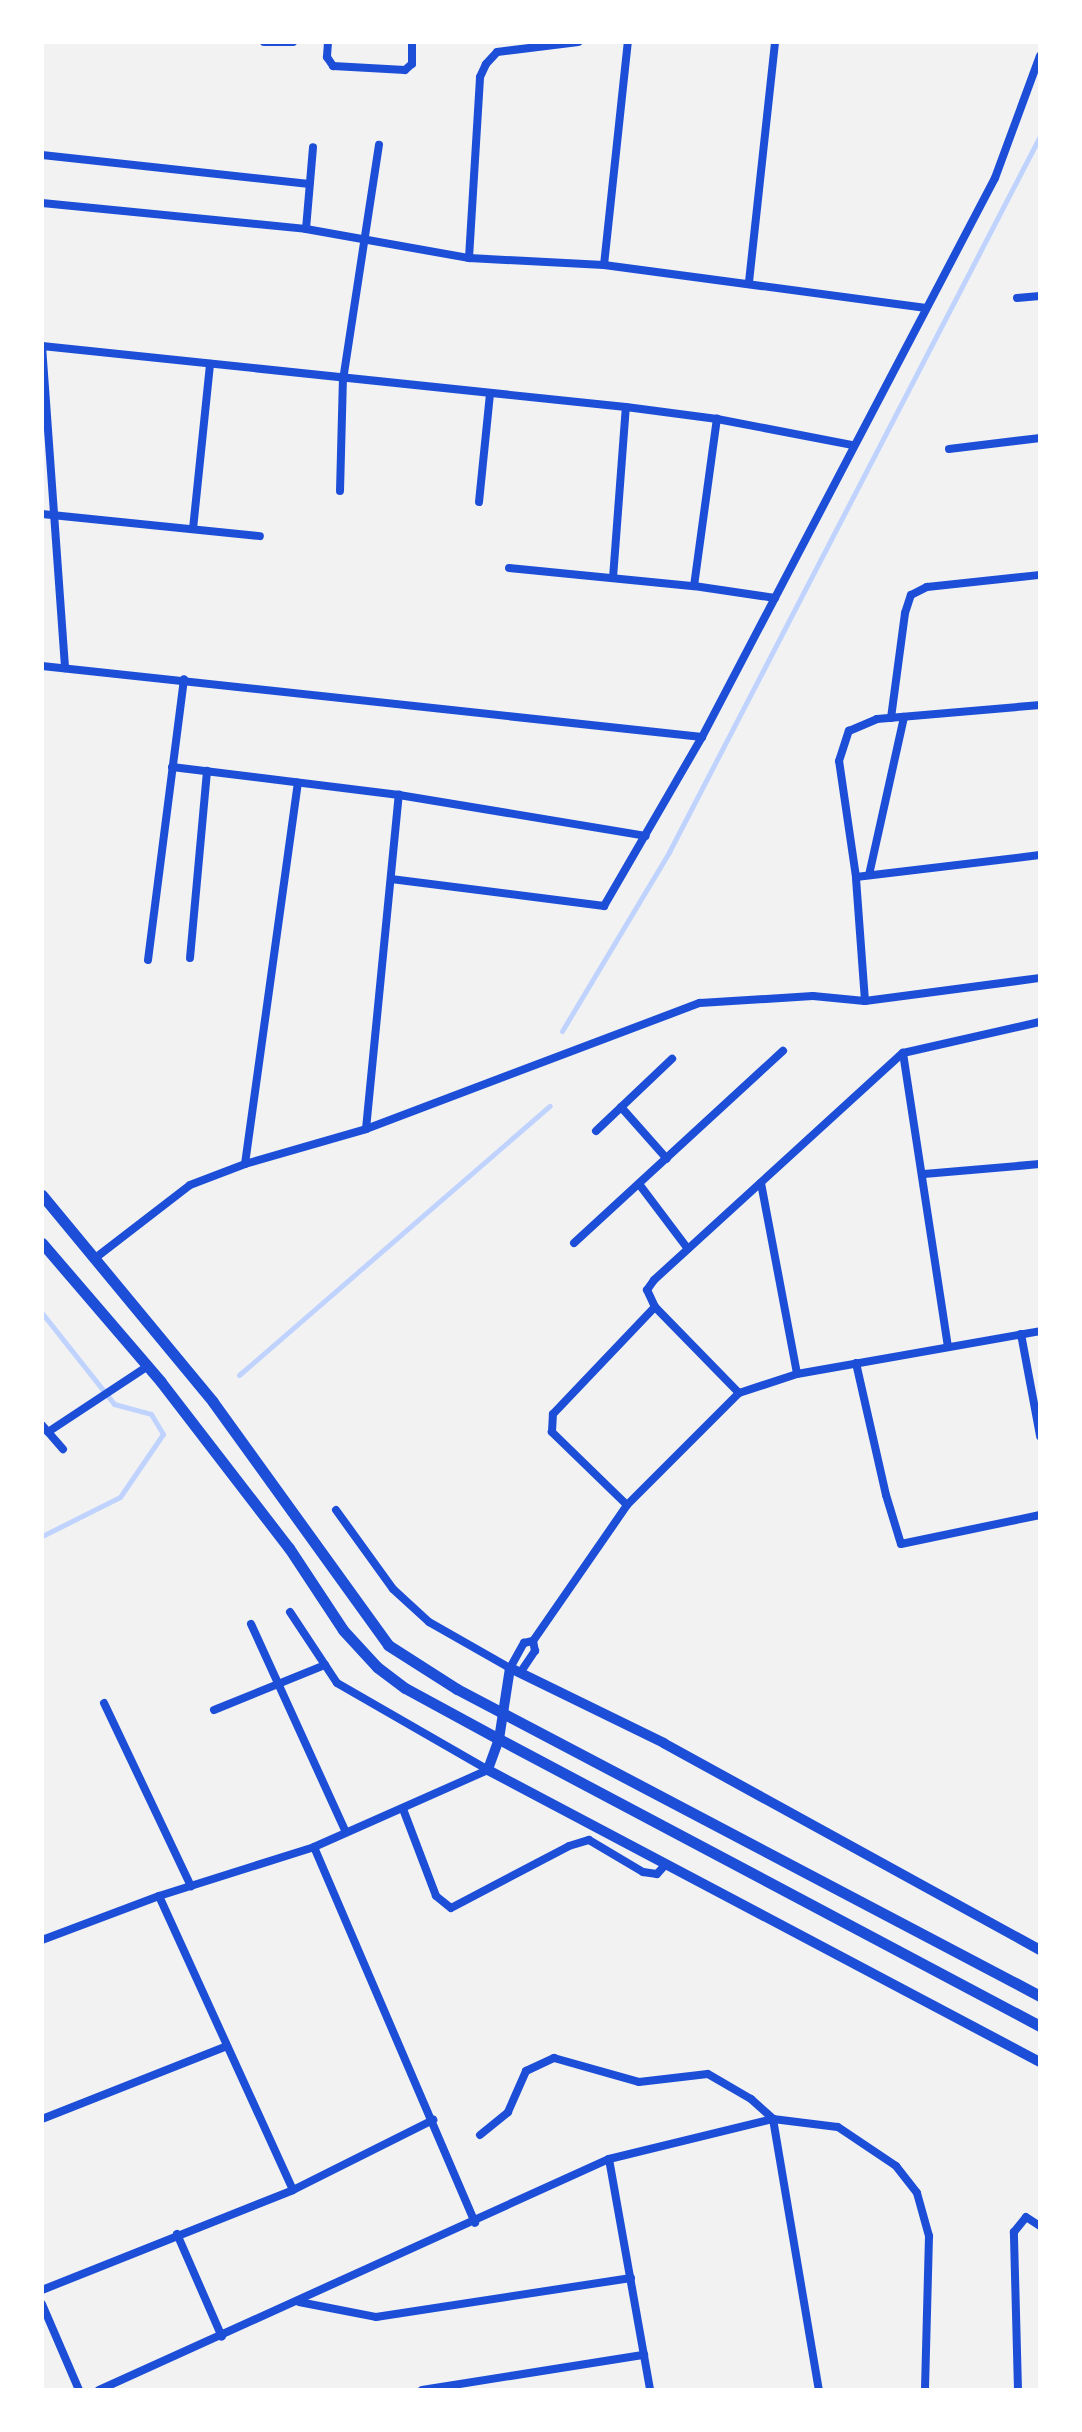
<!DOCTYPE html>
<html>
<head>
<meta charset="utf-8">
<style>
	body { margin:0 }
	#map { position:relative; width:1082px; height:2432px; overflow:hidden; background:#f2f2f2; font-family:Spectral,serif }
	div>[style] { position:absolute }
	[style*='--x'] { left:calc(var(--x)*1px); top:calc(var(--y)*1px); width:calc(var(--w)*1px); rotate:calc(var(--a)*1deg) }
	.stream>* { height:5px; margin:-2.5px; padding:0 2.5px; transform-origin:2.5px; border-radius:2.5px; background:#bfd3fe }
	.minor>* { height:8px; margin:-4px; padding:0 4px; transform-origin:4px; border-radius:4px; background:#1d4ed8 }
	.tertiary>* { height:10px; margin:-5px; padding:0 5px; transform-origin:5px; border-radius:5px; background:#1d4ed8 }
	.secondary>* { height:11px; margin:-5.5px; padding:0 5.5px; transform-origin:5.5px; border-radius:5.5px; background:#1d4ed8 }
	span { translate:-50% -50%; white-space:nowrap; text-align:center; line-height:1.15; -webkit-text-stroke:8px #fff; paint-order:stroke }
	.frame { position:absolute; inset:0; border:44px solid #fff; pointer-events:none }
</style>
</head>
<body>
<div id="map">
	<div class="stream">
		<div style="--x:562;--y:1031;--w:209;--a:-59.1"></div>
		<div style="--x:669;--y:852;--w:806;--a:-62.61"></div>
		<div style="--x:42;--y:1313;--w:116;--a:51.6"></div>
		<div style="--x:114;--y:1404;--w:38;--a:15"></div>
		<div style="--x:151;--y:1414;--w:23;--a:59"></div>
		<div style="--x:163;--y:1434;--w:76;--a:124.3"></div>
		<div style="--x:120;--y:1497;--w:87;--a:153.4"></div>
		<div style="--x:239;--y:1375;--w:411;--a:-40.9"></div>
	</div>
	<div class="minor">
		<div style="--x:264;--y:42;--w:29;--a:0"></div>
		<div style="--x:328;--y:42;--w:15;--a:94"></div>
		<div style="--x:327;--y:57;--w:11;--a:56"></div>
		<div style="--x:333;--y:66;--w:72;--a:3.2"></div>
		<div style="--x:405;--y:70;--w:9;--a:-41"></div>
		<div style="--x:412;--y:64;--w:22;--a:-90"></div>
		<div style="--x:42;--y:155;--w:269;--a:6.2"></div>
		<div style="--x:42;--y:203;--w:265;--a:5.6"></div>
		<div style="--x:306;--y:229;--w:166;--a:10.1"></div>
		<div style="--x:469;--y:258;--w:135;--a:3"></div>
		<div style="--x:604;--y:265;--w:325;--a:7.6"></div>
		<div style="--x:306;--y:229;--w:82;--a:-85.1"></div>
		<div style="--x:469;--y:258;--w:181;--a:-86.5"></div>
		<div style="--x:480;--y:77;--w:14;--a:-65"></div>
		<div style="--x:486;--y:64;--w:16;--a:-47"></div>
		<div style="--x:497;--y:52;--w:82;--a:-7"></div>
		<div style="--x:604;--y:265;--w:224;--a:-83.9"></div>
		<div style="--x:749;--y:282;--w:241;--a:-83.8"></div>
		<div style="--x:1017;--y:298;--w:23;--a:-5"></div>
		<div style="--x:42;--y:346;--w:587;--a:5.96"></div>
		<div style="--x:626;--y:407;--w:92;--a:7.5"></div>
		<div style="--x:717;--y:419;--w:137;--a:10.9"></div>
		<div style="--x:42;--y:346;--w:323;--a:85.9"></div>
		<div style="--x:949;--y:449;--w:92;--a:-6.9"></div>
		<div style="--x:340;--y:491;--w:111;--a:-88.5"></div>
		<div style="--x:343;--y:380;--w:238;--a:-81.3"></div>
		<div style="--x:479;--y:502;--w:109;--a:-84.2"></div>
		<div style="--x:42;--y:514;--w:219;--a:5.8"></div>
		<div style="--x:193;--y:529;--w:166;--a:-84.1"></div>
		<div style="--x:509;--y:568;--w:186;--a:5.6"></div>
		<div style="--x:694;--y:586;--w:82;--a:8.4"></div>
		<div style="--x:613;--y:578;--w:171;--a:-85.7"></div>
		<div style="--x:694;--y:586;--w:169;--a:-82.2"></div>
		<div style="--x:42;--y:666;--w:664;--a:6.14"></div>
		<div style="--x:891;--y:718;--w:106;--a:-82.4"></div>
		<div style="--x:905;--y:613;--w:19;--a:-72"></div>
		<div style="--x:911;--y:595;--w:18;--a:-27"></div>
		<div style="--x:927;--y:587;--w:114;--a:-6.1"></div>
		<div style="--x:172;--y:767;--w:229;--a:7"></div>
		<div style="--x:399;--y:795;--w:250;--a:9.4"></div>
		<div style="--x:869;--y:875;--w:162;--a:-77.5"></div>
		<div style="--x:856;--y:877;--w:185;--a:-6.8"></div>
		<div style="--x:391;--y:879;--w:215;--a:7.2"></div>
		<div style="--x:604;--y:906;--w:195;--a:-59.9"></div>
		<div style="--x:702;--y:737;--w:631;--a:-62.34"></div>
		<div style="--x:995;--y:178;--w:130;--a:-69.8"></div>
		<div style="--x:190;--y:958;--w:188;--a:-84.8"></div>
		<div style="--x:148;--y:960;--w:283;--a:-82.7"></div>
		<div style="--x:865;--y:1001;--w:124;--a:-94.2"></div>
		<div style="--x:856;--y:877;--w:117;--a:-98.3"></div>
		<div style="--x:839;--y:761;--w:32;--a:-72"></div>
		<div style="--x:849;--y:731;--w:30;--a:-23"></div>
		<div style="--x:877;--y:719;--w:164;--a:-4.9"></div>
		<div style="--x:903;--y:1053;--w:297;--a:81.3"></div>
		<div style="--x:621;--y:1107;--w:69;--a:48.5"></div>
		<div style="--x:366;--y:1129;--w:336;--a:-84.4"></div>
		<div style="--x:596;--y:1131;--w:105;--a:-43.5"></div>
		<div style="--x:245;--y:1164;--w:385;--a:-82.1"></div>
		<div style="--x:924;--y:1174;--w:116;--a:-4.9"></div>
		<div style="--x:761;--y:1183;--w:194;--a:79.3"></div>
		<div style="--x:639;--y:1184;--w:81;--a:53"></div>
		<div style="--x:574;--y:1243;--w:284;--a:-42.6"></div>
		<div style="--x:94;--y:1259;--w:121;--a:-37.6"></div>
		<div style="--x:190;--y:1185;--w:59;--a:-20.9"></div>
		<div style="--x:245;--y:1164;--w:126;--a:-16.1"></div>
		<div style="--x:366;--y:1129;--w:357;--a:-20.7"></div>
		<div style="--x:700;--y:1003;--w:113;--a:-3.5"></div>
		<div style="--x:813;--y:996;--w:52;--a:5.5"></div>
		<div style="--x:865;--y:1001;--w:177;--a:-7.5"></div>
		<div style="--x:1021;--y:1334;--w:104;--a:79.4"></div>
		<div style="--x:856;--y:1363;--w:135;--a:77.2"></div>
		<div style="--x:886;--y:1495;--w:51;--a:73"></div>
		<div style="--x:901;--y:1544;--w:142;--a:-11.8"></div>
		<div style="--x:739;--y:1393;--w:120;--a:-134.3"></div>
		<div style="--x:655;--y:1307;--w:19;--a:-115"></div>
		<div style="--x:647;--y:1290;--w:12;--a:-55"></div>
		<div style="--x:654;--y:1280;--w:337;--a:-42.4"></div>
		<div style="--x:903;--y:1053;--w:140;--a:-12.8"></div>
		<div style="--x:42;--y:1425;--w:32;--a:49"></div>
		<div style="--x:48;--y:1432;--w:120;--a:-33.4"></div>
		<div style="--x:627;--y:1505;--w:105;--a:-135.8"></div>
		<div style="--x:552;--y:1432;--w:18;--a:-87"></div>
		<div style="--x:553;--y:1414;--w:148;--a:-46.4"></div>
		<div style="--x:336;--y:1510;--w:97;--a:54.2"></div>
		<div style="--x:393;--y:1589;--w:49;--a:42.5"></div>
		<div style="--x:429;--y:1622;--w:93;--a:29.6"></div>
		<div style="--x:510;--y:1668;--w:29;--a:-61"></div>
		<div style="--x:524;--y:1643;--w:9;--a:-13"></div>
		<div style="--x:533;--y:1641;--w:165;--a:-55.3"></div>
		<div style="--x:627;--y:1505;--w:158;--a:-45"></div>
		<div style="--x:739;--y:1393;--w:61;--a:-18.1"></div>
		<div style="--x:797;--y:1374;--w:247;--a:-10"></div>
		<div style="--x:290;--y:1612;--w:85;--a:56.5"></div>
		<div style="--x:337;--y:1683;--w:174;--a:29.9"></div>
		<div style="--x:251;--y:1624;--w:229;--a:65.5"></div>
		<div style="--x:520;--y:1673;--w:27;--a:-56"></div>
		<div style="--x:535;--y:1651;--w:10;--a:-101"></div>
		<div style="--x:104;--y:1703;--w:203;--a:64.6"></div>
		<div style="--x:214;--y:1710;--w:120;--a:-22.1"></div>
		<div style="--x:403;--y:1809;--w:93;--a:69.2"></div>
		<div style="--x:436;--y:1896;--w:19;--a:39"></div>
		<div style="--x:451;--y:1908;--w:133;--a:-27.7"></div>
		<div style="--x:569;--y:1846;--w:21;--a:-17"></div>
		<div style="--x:589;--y:1840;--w:63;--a:30.7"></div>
		<div style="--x:643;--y:1872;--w:14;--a:8"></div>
		<div style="--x:657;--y:1874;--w:13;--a:-48"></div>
		<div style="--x:314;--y:1847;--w:409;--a:66.8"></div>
		<div style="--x:159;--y:1896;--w:323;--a:65.5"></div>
		<div style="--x:42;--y:1940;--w:125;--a:-20.6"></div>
		<div style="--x:159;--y:1896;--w:163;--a:-17.5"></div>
		<div style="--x:314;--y:1847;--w:190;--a:-23.9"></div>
		<div style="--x:42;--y:2119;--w:199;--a:-21.5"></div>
		<div style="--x:480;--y:2135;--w:36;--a:-39"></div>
		<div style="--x:508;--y:2112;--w:45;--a:-66.3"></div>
		<div style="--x:526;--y:2071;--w:31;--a:-25"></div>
		<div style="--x:554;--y:2058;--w:88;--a:15.8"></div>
		<div style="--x:639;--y:2082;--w:69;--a:-6.6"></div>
		<div style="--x:708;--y:2074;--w:50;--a:30.2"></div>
		<div style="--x:751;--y:2099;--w:30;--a:42"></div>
		<div style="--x:773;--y:2119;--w:275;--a:80.4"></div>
		<div style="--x:609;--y:2159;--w:235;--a:79.9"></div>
		<div style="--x:177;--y:2234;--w:112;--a:66.4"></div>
		<div style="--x:42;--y:2290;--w:270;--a:-21.7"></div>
		<div style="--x:293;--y:2190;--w:157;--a:-26.6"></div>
		<div style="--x:299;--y:2302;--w:78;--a:11"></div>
		<div style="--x:376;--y:2317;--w:258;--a:-8.7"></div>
		<div style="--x:42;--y:2304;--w:94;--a:66.7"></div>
		<div style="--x:99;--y:2390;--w:560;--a:-24.37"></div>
		<div style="--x:609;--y:2159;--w:169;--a:-13.7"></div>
		<div style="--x:773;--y:2119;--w:65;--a:7"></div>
		<div style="--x:838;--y:2127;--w:70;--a:33.9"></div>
		<div style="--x:896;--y:2166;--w:34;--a:52"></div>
		<div style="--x:917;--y:2193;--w:45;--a:74.4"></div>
		<div style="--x:929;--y:2236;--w:154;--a:91.5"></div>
		<div style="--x:422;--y:2390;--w:225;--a:-9"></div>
		<div style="--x:1018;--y:2390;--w:158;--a:-91.5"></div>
		<div style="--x:1014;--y:2232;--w:19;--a:-51"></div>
		<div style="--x:1026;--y:2217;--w:17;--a:33"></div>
	</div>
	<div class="tertiary">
		<div style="--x:1040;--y:1950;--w:429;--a:-151.2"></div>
		<div style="--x:664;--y:1743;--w:171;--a:-154"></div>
		<div style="--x:510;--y:1668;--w:72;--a:98.8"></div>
		<div style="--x:499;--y:1739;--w:33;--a:110"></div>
		<div style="--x:488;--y:1770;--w:624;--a:27.88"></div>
	</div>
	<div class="secondary">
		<div style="--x:42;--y:1195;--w:268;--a:50.4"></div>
		<div style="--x:213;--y:1402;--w:299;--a:54.2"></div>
		<div style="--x:388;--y:1645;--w:82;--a:32.5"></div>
		<div style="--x:457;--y:1689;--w:659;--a:27.77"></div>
		<div style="--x:42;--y:1243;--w:183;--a:49.4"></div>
		<div style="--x:161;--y:1382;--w:210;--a:52.4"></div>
		<div style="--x:289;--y:1548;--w:98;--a:56.6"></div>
		<div style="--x:343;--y:1630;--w:50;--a:47.4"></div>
		<div style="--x:377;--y:1667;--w:35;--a:37"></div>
		<div style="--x:405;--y:1688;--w:107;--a:28.5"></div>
		<div style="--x:499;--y:1739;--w:612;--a:27.95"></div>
	</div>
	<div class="frame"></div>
</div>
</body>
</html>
